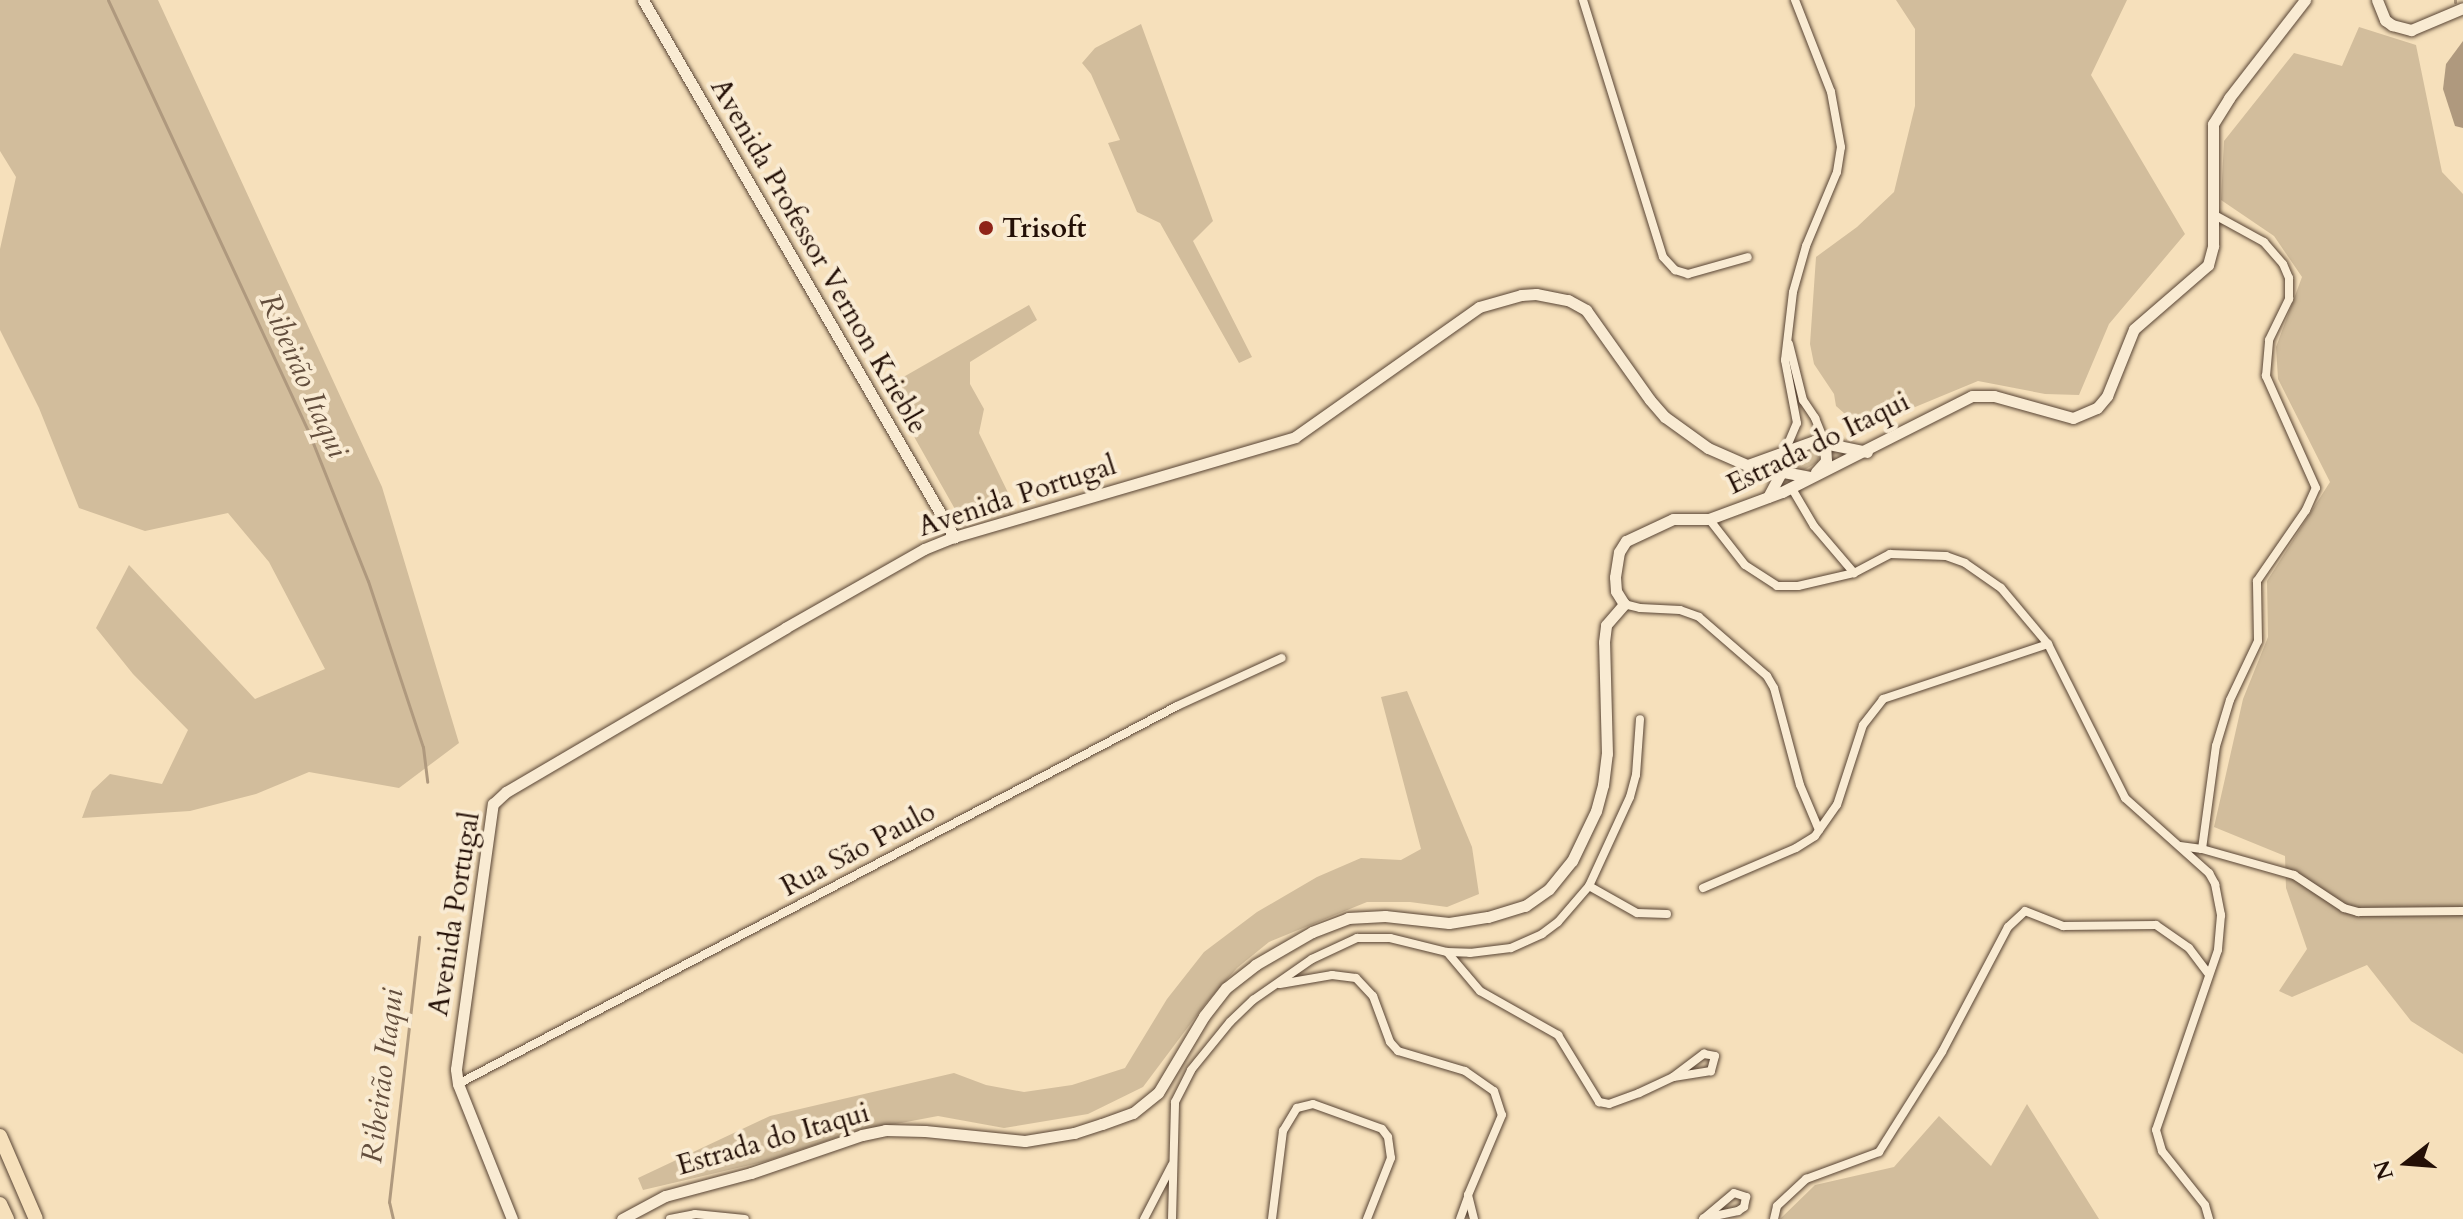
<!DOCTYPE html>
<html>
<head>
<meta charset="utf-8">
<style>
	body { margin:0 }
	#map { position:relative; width:2463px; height:1219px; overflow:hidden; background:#f6e0bb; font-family:Cardo,serif }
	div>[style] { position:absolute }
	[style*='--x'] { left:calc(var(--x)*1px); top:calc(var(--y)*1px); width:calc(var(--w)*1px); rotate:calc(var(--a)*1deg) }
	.green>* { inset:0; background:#d2bd9c }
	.water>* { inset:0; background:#af997e }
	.stream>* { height:3px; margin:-1.5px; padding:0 1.5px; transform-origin:1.5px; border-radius:1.5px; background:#af997e }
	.roads { filter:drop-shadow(0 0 2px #584434) drop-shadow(0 0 2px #584434) }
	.street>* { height:8px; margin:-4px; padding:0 4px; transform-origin:4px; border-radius:4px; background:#f9ebd3 }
	.secondary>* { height:11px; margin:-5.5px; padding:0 5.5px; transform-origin:5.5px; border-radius:5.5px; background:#f9ebd3 }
	.highway>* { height:14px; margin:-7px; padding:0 7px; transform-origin:7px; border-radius:7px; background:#f6e0bb }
	.dots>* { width:22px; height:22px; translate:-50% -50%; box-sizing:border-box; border:4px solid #f9ebd3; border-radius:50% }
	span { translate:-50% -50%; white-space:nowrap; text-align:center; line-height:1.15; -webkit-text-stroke:8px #f9ebd3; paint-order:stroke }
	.poi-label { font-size:28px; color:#241007; font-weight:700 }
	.left { translate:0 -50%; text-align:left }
	.street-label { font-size:28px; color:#241007 }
	.water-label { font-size:30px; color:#634e3d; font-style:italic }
	.north { position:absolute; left:2367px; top:1123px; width:80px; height:80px; -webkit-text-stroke:6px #f9ebd3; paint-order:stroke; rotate:253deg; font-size:22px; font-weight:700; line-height:32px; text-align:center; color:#241007 }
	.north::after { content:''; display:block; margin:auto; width:28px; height:36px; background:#241007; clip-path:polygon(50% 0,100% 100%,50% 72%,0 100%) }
</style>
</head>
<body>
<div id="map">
	<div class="green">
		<div style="clip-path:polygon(0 0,158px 0,382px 487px,459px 743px,399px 788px,309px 772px,256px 794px,190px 811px,82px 818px,92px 791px,110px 774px,162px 784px,188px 730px,133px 674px,96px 628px,129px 565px,255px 699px,325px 669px,269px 562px,228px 513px,145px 531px,79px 508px,39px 408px,0 330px,0 249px,16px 177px,0 151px)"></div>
		<div style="clip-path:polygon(1896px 0,2127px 0,2091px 75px,2185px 234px,2109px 324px,2079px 395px,2045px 394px,1978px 381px,1862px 429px,1836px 406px,1834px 394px,1814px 364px,1810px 344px,1816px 257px,1857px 227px,1894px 192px,1915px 106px,1915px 29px)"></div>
		<div style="clip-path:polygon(1141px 24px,1213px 221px,1193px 241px,1252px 357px,1239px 363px,1160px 223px,1137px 212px,1108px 143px,1120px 140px,1091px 74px,1082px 63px,1095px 48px)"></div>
		<div style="clip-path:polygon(2359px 27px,2416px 45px,2442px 172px,2463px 194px,2463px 1054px,2411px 1021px,2367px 965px,2292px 997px,2279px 991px,2307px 949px,2286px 888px,2285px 856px,2214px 827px,2243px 699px,2268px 637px,2267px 581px,2330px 482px,2278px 379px,2276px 347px,2302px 277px,2274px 236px,2221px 200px,2224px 141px,2294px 53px,2342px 66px)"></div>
		<div style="clip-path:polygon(1029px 305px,1037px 320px,970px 362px,970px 384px,984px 409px,979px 433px,1016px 509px,960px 518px,886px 387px)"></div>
		<div style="clip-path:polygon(1808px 449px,1819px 455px,1818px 462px,1804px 470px,1792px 468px,1792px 454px)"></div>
		<div style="clip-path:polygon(1407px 691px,1472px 847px,1479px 894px,1447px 907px,1410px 902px,1367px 902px,1269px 942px,1237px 968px,1206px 1003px,1143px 1087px,1088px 1114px,1004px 1128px,938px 1116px,853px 1132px,767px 1161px,643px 1190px,638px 1178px,770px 1116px,954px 1073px,986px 1085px,1024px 1092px,1072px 1085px,1125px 1068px,1167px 999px,1204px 952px,1257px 912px,1317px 877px,1361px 858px,1401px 860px,1421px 849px,1381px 697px)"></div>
		<div style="clip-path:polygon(2027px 1104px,2099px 1219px,1780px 1219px,1815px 1185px,1894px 1167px,1939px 1116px,1991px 1166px)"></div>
	</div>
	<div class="water">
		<div style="clip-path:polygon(2463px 41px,2463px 128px,2455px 126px,2443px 89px,2446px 64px)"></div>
	</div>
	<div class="stream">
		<div style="--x:108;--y:0;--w:477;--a:65.1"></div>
		<div style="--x:309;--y:433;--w:159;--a:68.3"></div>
		<div style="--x:368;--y:581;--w:175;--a:71.7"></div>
		<div style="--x:423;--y:747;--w:35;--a:83"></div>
		<div style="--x:2455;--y:0;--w:2;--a:90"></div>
		<div style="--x:393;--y:1219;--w:17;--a:-103"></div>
		<div style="--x:389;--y:1202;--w:267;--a:-83.5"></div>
	</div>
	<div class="roads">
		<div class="street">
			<div style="--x:1583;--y:0;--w:269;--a:72.7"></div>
			<div style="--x:1663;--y:257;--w:18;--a:47"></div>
			<div style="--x:1675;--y:270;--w:14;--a:17"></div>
			<div style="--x:1688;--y:274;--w:62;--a:-15.8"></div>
			<div style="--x:1789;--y:344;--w:58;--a:76"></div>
			<div style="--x:1803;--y:400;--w:22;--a:56"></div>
			<div style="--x:1815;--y:418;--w:27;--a:68"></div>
			<div style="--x:1785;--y:451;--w:30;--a:-67"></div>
			<div style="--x:1797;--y:423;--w:64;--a:-100.8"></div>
			<div style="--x:1785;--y:360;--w:68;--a:-83.3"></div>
			<div style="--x:1793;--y:292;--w:48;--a:-74.2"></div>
			<div style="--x:1806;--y:246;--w:80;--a:-67.3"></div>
			<div style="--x:1837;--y:172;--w:25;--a:-81"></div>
			<div style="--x:1841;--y:147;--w:56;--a:-100.3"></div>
			<div style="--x:1831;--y:92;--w:99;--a:-111.4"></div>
			<div style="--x:1791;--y:487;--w:45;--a:59.5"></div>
			<div style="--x:1814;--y:526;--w:62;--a:49.6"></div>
			<div style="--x:1709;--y:519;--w:58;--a:52"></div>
			<div style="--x:1745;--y:565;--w:38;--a:33"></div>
			<div style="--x:1777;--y:586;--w:21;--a:0"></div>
			<div style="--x:1798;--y:586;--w:57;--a:-13.1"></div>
			<div style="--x:1854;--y:573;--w:41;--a:-27.8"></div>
			<div style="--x:1890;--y:554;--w:56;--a:2"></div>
			<div style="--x:1946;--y:556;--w:20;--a:20"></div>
			<div style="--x:1965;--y:563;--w:44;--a:34.8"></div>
			<div style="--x:2001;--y:588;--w:73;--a:50"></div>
			<div style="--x:2048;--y:644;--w:172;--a:63.4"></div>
			<div style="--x:2125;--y:798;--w:113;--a:41.8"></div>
			<div style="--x:2209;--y:873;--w:13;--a:61"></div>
			<div style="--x:2215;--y:884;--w:32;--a:79"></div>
			<div style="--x:2221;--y:915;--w:35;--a:95"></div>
			<div style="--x:2218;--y:950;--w:190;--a:109"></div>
			<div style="--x:2156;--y:1130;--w:22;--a:74"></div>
			<div style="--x:2162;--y:1151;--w:69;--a:51.5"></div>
			<div style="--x:2205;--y:1205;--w:15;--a:74"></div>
			<div style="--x:1624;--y:604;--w:16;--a:14"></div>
			<div style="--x:1640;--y:608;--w:40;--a:2.9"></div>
			<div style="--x:1680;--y:610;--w:20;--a:20"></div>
			<div style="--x:1699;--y:617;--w:90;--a:40.9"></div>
			<div style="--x:1767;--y:676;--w:14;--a:60"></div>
			<div style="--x:1774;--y:688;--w:100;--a:75"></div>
			<div style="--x:1800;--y:785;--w:49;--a:67.1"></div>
			<div style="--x:2180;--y:846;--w:22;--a:8"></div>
			<div style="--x:2202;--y:849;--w:96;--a:15.8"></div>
			<div style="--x:2294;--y:875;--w:60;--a:33.4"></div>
			<div style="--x:2344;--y:908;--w:15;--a:16"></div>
			<div style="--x:2358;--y:912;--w:105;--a:-0.5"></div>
			<div style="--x:2202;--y:849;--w:104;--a:-82.3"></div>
			<div style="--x:2216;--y:746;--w:48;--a:-73.1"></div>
			<div style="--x:2230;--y:700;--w:65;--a:-64.6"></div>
			<div style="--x:2258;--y:641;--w:60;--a:-91"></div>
			<div style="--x:2257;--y:581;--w:86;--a:-55.4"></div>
			<div style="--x:2306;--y:510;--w:24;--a:-66"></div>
			<div style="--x:2316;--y:488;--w:123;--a:-114.1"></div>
			<div style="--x:2266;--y:376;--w:36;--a:-85"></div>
			<div style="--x:2269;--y:340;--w:46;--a:-64"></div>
			<div style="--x:2289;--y:299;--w:21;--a:-90"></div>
			<div style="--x:2289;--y:278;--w:15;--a:-113"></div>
			<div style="--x:2283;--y:264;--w:29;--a:-131"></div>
			<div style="--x:2264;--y:242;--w:58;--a:-151.2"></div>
			<div style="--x:1589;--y:886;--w:55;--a:29.4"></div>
			<div style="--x:1637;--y:913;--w:30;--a:2"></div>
			<div style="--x:1703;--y:888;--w:101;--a:-23.3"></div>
			<div style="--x:1796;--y:848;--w:22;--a:-32"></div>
			<div style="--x:1815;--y:836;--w:38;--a:-55"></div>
			<div style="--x:1837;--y:805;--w:84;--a:-72"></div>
			<div style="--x:1863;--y:725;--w:33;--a:-52"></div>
			<div style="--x:1883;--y:699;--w:174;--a:-18.4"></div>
			<div style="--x:1447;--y:952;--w:51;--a:49.8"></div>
			<div style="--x:1480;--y:991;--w:90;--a:29.4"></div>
			<div style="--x:1558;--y:1035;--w:79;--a:58.5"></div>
			<div style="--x:1599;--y:1102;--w:10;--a:11"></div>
			<div style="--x:1609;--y:1104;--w:32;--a:-20"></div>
			<div style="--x:1639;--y:1093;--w:38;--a:-25"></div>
			<div style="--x:1673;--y:1077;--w:39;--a:-37"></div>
			<div style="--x:1704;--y:1054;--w:11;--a:10"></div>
			<div style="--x:1715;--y:1056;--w:16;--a:105"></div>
			<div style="--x:1711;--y:1071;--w:38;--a:171"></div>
			<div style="--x:1280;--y:984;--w:53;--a:-9.8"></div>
			<div style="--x:1332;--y:975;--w:24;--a:7"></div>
			<div style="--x:1356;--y:978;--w:25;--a:47"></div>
			<div style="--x:1373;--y:996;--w:49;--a:69.7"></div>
			<div style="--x:1390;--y:1042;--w:12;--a:48"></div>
			<div style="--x:1398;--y:1051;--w:70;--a:16.6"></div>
			<div style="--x:1465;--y:1071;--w:35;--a:35"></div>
			<div style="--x:1494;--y:1091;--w:25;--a:72"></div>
			<div style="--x:1502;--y:1115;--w:87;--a:113"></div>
			<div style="--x:1468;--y:1195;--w:25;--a:76"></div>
			<div style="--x:458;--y:1084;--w:812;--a:-27.73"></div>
			<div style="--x:1177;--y:706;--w:115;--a:-24.6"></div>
			<div style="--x:670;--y:1219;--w:25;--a:-11"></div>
			<div style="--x:695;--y:1214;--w:50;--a:5.7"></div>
			<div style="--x:1144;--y:1219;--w:61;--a:-62.6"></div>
			<div style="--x:1172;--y:1219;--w:117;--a:-88.5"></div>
			<div style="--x:1175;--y:1102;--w:36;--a:-63"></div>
			<div style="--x:1191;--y:1070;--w:62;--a:-50.9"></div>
			<div style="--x:1230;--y:1022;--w:32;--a:-44"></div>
			<div style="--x:1253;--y:1000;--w:72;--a:-34.8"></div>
			<div style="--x:1312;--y:959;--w:50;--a:-25"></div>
			<div style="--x:1357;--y:938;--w:33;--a:0"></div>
			<div style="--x:1390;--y:938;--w:59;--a:13.8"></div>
			<div style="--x:1447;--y:952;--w:23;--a:2"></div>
			<div style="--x:1470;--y:953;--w:41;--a:-7"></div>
			<div style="--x:1511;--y:948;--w:34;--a:-24"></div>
			<div style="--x:1542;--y:934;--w:20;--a:-37"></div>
			<div style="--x:1558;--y:922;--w:48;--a:-49.3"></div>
			<div style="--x:1589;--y:886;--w:98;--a:-65.3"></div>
			<div style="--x:1630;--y:797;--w:23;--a:-75"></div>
			<div style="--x:1636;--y:775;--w:56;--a:-85.9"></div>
			<div style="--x:1272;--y:1219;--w:89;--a:-82.9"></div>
			<div style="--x:1283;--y:1131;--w:27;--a:-59"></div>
			<div style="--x:1297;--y:1108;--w:16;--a:-14"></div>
			<div style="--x:1313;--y:1104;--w:73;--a:19.9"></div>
			<div style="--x:1382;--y:1129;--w:10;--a:53"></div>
			<div style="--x:1388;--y:1137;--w:21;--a:82"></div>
			<div style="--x:1391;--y:1158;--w:66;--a:111.5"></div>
			<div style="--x:1460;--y:1219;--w:23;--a:-70"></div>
			<div style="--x:1703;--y:1219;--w:40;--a:-40"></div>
			<div style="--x:1734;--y:1193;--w:13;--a:18"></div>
			<div style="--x:1746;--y:1197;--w:10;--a:101"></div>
			<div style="--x:1744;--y:1207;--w:7;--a:146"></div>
			<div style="--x:1738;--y:1211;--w:35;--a:168"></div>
			<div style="--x:1774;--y:1219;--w:13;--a:-77"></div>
			<div style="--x:1777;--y:1206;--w:40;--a:-43"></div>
			<div style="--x:1806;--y:1179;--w:78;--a:-20.3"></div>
			<div style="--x:1879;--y:1152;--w:118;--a:-57.8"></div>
			<div style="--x:1942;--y:1052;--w:141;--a:-62.2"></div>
			<div style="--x:2008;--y:927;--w:23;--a:-43"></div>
			<div style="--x:2025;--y:911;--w:41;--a:21.5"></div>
			<div style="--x:2063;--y:926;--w:93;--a:-0.6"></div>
			<div style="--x:2156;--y:925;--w:40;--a:34.9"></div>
			<div style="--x:2189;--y:948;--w:31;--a:53"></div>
		</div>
		<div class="secondary">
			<div style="--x:643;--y:0;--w:621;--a:59.92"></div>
			<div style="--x:2377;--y:0;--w:22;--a:68"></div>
			<div style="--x:2385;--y:20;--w:9;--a:36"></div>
			<div style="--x:2392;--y:25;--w:20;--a:15"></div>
			<div style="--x:2411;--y:30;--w:56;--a:-22.9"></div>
			<div style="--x:1748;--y:465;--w:70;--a:-20"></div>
			<div style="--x:1814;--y:441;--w:54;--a:11.7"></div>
			<div style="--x:1816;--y:472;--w:15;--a:-48"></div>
			<div style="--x:1826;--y:461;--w:18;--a:-93"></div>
			<div style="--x:1768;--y:497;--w:27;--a:-62"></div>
			<div style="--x:1781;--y:473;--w:22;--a:-80"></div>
			<div style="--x:512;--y:1219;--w:145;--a:-111.8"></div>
			<div style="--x:458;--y:1084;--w:15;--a:-98"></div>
			<div style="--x:456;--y:1069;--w:268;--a:-82.1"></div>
			<div style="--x:493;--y:804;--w:18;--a:-43"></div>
			<div style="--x:506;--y:792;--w:324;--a:-30.4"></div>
			<div style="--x:785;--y:628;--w:160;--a:-29.6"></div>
			<div style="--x:924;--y:549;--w:32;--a:-22"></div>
			<div style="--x:954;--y:537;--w:355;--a:-16.3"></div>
			<div style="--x:1295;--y:437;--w:225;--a:-35.2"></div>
			<div style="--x:1479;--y:307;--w:44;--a:-15.9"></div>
			<div style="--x:1521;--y:295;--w:15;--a:-4"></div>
			<div style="--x:1536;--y:294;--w:33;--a:11"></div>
			<div style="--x:1568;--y:300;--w:21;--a:29"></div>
			<div style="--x:1586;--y:310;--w:110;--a:54.6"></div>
			<div style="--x:1650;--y:400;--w:23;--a:49"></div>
			<div style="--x:1665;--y:417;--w:53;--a:35.8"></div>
			<div style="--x:1708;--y:448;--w:43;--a:23.6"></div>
			<div style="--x:1747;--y:465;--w:64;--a:10.8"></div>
			<div style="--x:622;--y:1219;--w:49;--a:-28.1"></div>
			<div style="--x:665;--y:1196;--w:89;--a:-15"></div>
			<div style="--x:751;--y:1173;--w:117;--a:-18.9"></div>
			<div style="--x:862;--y:1135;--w:24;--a:-12"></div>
			<div style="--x:885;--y:1130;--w:40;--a:1.4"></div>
			<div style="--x:925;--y:1131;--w:100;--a:5.7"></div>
			<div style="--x:1025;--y:1141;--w:50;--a:-9.3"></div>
			<div style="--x:1074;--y:1133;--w:29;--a:-18"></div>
			<div style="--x:1102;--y:1124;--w:33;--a:-20"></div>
			<div style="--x:1133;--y:1113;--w:32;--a:-39"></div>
			<div style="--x:1158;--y:1093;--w:90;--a:-59.1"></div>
			<div style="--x:1204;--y:1016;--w:36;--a:-52"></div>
			<div style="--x:1226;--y:988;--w:37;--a:-38"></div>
			<div style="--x:1255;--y:965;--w:66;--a:-30.1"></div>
			<div style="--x:1312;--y:932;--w:39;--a:-21"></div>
			<div style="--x:1348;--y:918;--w:37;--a:-3"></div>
			<div style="--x:1385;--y:916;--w:64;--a:6.2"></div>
			<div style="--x:1449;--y:923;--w:39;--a:-9"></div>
			<div style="--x:1488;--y:917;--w:39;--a:-17"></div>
			<div style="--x:1525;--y:906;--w:29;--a:-35"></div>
			<div style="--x:1549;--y:889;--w:36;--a:-51"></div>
			<div style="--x:1572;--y:861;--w:55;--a:-64.4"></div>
			<div style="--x:1596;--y:811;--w:27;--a:-75"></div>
			<div style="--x:1603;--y:785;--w:31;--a:-83"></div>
			<div style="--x:1607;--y:754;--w:112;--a:-91.5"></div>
			<div style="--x:1604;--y:642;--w:17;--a:-83"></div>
			<div style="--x:1606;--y:625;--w:28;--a:-49"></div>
			<div style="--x:1624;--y:604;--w:15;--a:-122"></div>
			<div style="--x:1616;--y:591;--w:14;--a:-94"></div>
			<div style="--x:1615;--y:577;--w:25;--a:-81"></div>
			<div style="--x:1619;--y:552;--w:13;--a:-58"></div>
			<div style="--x:1626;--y:541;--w:52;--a:-25.1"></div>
			<div style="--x:1673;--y:519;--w:36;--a:0"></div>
			<div style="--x:1709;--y:519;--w:78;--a:-20.3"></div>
			<div style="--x:1782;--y:492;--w:213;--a:-26.8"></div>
			<div style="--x:1972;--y:396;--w:22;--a:0"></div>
			<div style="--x:1994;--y:396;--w:82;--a:15.6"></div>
			<div style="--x:2073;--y:418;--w:26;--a:-23"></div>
			<div style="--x:2097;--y:408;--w:16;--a:-50"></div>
			<div style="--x:2107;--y:396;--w:72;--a:-68.1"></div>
			<div style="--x:2134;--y:329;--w:98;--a:-40.9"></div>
			<div style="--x:2208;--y:265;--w:20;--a:-75"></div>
			<div style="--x:2213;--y:246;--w:122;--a:-90"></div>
			<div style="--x:2213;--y:124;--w:31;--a:-58"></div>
			<div style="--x:2229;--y:98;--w:124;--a:-52.2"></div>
		</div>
		<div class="highway">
			<div style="--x:0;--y:1136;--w:90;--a:66.6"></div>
			<div style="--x:0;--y:1204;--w:17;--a:65"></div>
		</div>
	</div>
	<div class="dots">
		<div style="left:986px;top:228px;background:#8f2418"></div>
	</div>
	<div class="poi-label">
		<span class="left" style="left:1002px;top:228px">Trisoft</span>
	</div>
	<div class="street-label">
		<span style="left:819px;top:256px;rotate:60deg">Avenida Professor Vernon Krieble</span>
		<span style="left:1818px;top:443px;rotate:-26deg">Estrada do Itaqui</span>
		<span style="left:1017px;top:496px;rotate:-18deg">Avenida Portugal</span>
		<span style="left:858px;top:849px;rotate:-28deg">Rua São Paulo</span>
		<span style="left:454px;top:914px;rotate:-81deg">Avenida Portugal</span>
		<span style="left:773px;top:1139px;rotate:-16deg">Estrada do Itaqui</span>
	</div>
	<div class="water-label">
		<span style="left:303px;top:376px;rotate:66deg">Ribeirão Itaqui</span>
		<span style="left:383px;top:1076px;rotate:-83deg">Ribeirão Itaqui</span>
	</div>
	<div class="north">N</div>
</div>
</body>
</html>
